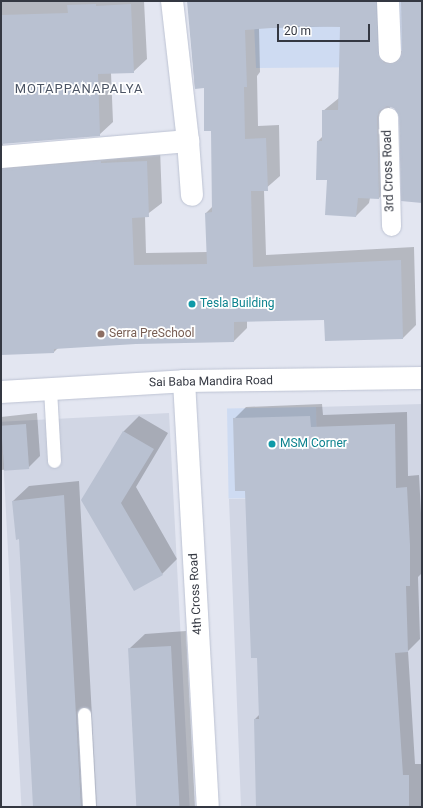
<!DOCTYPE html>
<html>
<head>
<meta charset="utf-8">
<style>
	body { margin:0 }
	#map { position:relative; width:423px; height:808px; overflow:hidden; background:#e3e6f1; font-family:Roboto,sans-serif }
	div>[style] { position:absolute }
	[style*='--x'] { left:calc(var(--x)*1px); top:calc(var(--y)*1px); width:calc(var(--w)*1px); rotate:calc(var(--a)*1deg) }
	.residential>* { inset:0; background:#d1d6e4; transform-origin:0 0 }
	.commercial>* { inset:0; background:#cedbf2; transform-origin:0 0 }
	.shadow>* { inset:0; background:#0003 }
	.building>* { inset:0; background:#b9c1d1; transform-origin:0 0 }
	.roads { filter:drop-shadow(0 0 1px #bdc3d3) drop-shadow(0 0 1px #bdc3d3) }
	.service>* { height:13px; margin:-6.5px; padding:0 6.5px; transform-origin:6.5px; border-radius:6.5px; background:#fff }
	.pedestrian>* { height:19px; margin:-9.5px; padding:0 9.5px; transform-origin:9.5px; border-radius:9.5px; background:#fff }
	.minor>* { height:22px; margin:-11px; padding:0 11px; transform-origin:11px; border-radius:11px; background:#fff }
	.tertiary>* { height:22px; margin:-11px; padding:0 11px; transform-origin:11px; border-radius:11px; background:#fff }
	.dots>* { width:11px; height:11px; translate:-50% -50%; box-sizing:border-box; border:2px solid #fff; border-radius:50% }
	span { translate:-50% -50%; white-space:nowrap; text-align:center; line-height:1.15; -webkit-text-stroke:3.5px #fff; paint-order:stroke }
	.street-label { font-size:12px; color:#343842 }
	.culture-label { font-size:12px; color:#0d838f }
	.left { translate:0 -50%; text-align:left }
	.education-label { font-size:12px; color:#785e54 }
	.neighbourhood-label { font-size:13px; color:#4b5464; letter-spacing:1px }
	.frame { position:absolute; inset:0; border:2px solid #343842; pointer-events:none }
	.scale { position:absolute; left:277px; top:24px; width:93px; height:18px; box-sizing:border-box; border:2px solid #343842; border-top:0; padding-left:5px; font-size:12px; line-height:14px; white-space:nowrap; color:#343842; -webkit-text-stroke:3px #fff; paint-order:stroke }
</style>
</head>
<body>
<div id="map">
	<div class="residential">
		<div style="clip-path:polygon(422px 404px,422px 807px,241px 807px,229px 499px,317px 497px,316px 407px)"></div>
		<div style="left:169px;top:413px;width:394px;height:168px;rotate:87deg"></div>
	</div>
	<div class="commercial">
		<div style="clip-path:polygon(253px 1px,422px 1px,422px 51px,381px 49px,383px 67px,256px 68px)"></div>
		<div style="left:316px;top:407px;width:90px;height:89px;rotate:89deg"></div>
	</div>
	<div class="shadow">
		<div style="clip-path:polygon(1px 1px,144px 1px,147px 59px,133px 72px,111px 73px,113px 122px,99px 135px,3px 143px,3px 151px,160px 148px,162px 203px,145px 216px,146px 253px,208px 252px,206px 213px,213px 206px,212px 130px,205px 87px,195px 88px,188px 1px,389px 1px,397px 50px,403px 51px,402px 1px,422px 1px,422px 202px,398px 110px,390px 106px,392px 185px,379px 198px,370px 198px,369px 203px,356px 216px,328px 179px,318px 141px,323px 136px,323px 111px,339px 98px,341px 26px,259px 28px,260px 72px,257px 76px,258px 126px,279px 125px,280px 176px,264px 190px,266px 255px,414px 247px,416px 325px,403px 338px,325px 319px,247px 321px,247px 328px,234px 341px,136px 343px,58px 348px,54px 352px,1px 354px)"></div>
		<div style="clip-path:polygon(322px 404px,323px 415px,407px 412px,408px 476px,419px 475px,422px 532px,422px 573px,418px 577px,420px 639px,408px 651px,415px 764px,421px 764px,422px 807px,257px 807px,255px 719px,260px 714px,258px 657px,246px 490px,234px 419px,246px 407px)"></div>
		<div style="clip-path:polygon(37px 413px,40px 456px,28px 468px,1px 470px,1px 417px)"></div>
		<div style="clip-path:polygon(139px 416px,168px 433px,136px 487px,177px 559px,162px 574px,82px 500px,124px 431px)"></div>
		<div style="clip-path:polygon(79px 481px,97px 807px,34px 807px,20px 538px,13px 501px,29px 486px)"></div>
		<div style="clip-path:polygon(186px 631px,195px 807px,137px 807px,129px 649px,145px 634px)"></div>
	</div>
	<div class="building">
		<div style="clip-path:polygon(187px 1px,376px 1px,378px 53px,384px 63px,390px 64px,397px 62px,402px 52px,401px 1px,422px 1px,422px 203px,401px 201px,399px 117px,394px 108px,387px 106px,379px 111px,377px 117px,379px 199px,358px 198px,356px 217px,325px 215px,327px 180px,316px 180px,317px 141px,322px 141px,322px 110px,338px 110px,340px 27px,299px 26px,245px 30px,247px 87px,244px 87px,245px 139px,266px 138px,268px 191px,251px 191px,253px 267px,401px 260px,403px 339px,325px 341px,324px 320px,234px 322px,234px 342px,136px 344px,54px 349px,54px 353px,1px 355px,1px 169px,101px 161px,101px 163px,147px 161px,149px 217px,132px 218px,134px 265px,207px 264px,205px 213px,212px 212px,211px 131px,204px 131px,204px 88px,195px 89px)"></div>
		<div style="clip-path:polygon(96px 4px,96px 6px,131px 4px,134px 73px,98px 74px,100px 136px,1px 144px,1px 15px,68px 13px,67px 5px)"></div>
		<div style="clip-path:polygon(310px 416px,311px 427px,395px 424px,396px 488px,407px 487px,410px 545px,410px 586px,406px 586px,408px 652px,395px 653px,403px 775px,409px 775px,409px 807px,256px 807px,254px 719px,259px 719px,257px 658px,251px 658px,245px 491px,235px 491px,233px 418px)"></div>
		<div style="left:26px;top:424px;width:45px;height:25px;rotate:86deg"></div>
		<div style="clip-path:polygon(123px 431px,154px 449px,121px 503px,163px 575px,134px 591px,81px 500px)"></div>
		<div style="clip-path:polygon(64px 495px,81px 807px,33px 807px,19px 539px,16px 540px,12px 501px)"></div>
		<div style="left:171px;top:646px;width:161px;height:43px;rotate:87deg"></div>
	</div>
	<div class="roads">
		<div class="service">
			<div style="--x:50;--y:389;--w:72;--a:86.8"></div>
			<div style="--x:84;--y:714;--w:93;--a:86.9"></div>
		</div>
		<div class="pedestrian">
			<div style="--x:388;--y:117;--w:109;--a:88.4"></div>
		</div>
		<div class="minor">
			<div style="--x:388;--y:1;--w:51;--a:87.8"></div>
			<div style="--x:188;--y:141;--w:54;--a:85.8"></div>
			<div style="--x:1;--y:157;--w:188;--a:-4.9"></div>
			<div style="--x:188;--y:141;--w:141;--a:-96.5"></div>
			<div style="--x:184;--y:381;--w:427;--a:86.8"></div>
		</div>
		<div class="tertiary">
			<div style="--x:1;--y:392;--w:183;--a:-3.4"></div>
			<div style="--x:184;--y:381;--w:238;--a:-0.7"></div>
		</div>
	</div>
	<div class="dots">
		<div style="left:192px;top:304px;background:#0f9aa8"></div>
		<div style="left:101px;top:334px;background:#8d6e63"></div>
		<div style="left:272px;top:444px;background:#0f9aa8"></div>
	</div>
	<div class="street-label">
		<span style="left:389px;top:171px;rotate:-92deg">3rd Cross Road</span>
		<span style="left:211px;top:382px;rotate:-1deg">Sai Baba Mandira Road</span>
		<span style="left:196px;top:594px;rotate:-93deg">4th Cross Road</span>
	</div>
	<div class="culture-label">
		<span class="left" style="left:200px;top:304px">Tesla Building</span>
		<span class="left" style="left:280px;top:444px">MSM Corner</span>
	</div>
	<div class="education-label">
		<span class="left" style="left:109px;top:334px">Serra PreSchool</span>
	</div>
	<div class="neighbourhood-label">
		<span style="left:79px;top:89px">MOTAPPANAPALYA</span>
	</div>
	<div class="frame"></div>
	<div class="scale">20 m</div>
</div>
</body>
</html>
